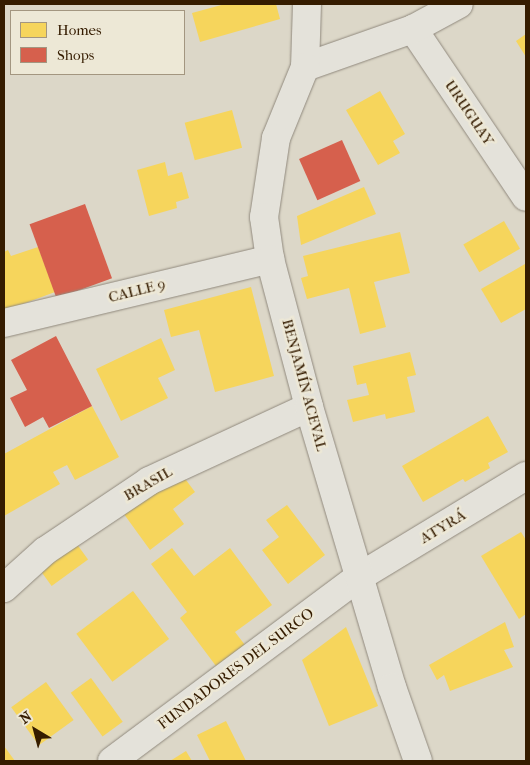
<!DOCTYPE html>
<html>
<head>
<meta charset="utf-8">
<style>
	body { margin:0 }
	#map { position:relative; width:530px; height:765px; overflow:hidden; background:#dcd7c8; font-family:"IM FELL French Canon",serif }
	div>[style] { position:absolute }
	[style*='--x'] { left:calc(var(--x)*1px); top:calc(var(--y)*1px); width:calc(var(--w)*1px); rotate:calc(var(--a)*1deg) }
	.homes>* { inset:0; background:#f6d55c; transform-origin:0 0 }
	.shops>* { inset:0; background:#d6604d; transform-origin:0 0 }
	.roads { filter:drop-shadow(0 0 1px #90897d) drop-shadow(0 0 1px #90897d) }
	.street>* { height:28px; margin:-14px; padding:0 14px; transform-origin:14px; border-radius:14px; background:#e4e2da }
	.secondary>* { height:28px; margin:-14px; padding:0 14px; transform-origin:14px; border-radius:14px; background:#e4e2da }
	span { translate:-50% -50%; white-space:nowrap; text-align:center; line-height:1.15; -webkit-text-stroke:5px #ede8d6; paint-order:stroke }
	.street-label { font-size:15px; color:#351c00 }
	.frame { position:absolute; inset:0; border:5px solid #351c00; pointer-events:none }
	.legend { position:absolute; left:10px; top:10px; width:175px; height:65px; box-sizing:border-box; background:#ede8d6; border:1px solid #a39680; margin:0; padding:6px 9px; list-style:none; font-size:15px; color:#351c00 }
	.legend li { display:flex; align-items:center; gap:10px; height:25px }
	.legend b { width:25px; border:1px solid #a39680 }
	.north { position:absolute; left:10px; top:705px; width:50px; height:50px; -webkit-text-stroke:4px #ede8d6; paint-order:stroke; rotate:323deg; font-size:14px; font-weight:700; line-height:20px; text-align:center; color:#351c00 }
	.north::after { content:''; display:block; margin:auto; width:18px; height:22px; background:#351c00; clip-path:polygon(50% 0,100% 100%,50% 72%,0 100%) }
</style>
</head>
<body>
<div id="map">
	<div class="homes">
		<div style="clip-path:polygon(225px 4px,276px 4px,280px 19px,200px 42px,192px 13px)"></div>
		<div style="clip-path:polygon(526px 34px,526px 57px,516px 41px)"></div>
		<div style="clip-path:polygon(380px 91px,405px 134px,393px 141px,400px 153px,378px 165px,346px 110px)"></div>
		<div style="left:232px;top:110px;width:39px;height:49px;rotate:75deg"></div>
		<div style="clip-path:polygon(165px 162px,168px 176px,182px 172px,189px 198px,176px 202px,177px 208px,149px 216px,137px 170px)"></div>
		<div style="clip-path:polygon(364px 187px,376px 214px,301px 245px,297px 216px)"></div>
		<div style="left:504px;top:221px;width:32px;height:47px;rotate:60deg"></div>
		<div style="clip-path:polygon(400px 232px,410px 273px,374px 282px,386px 327px,360px 334px,349px 288px,307px 299px,301px 278px,308px 276px,303px 256px)"></div>
		<div style="clip-path:polygon(38px 247px,55px 292px,4px 311px,4px 252px,8px 250px,11px 256px)"></div>
		<div style="clip-path:polygon(525px 264px,526px 309px,501px 323px,481px 289px)"></div>
		<div style="clip-path:polygon(251px 287px,274px 376px,215px 392px,199px 330px,171px 337px,164px 310px)"></div>
		<div style="clip-path:polygon(161px 338px,175px 370px,158px 378px,168px 398px,121px 421px,96px 369px)"></div>
		<div style="clip-path:polygon(410px 352px,416px 375px,407px 377px,415px 412px,386px 419px,385px 414px,353px 422px,347px 400px,369px 395px,366px 383px,357px 385px,353px 366px)"></div>
		<div style="clip-path:polygon(92px 406px,119px 457px,75px 480px,67px 465px,53px 472px,60px 484px,4px 516px,4px 454px)"></div>
		<div style="clip-path:polygon(488px 416px,508px 452px,488px 463px,490px 468px,465px 482px,463px 479px,423px 502px,402px 466px)"></div>
		<div style="clip-path:polygon(177px 468px,195px 492px,173px 509px,184px 524px,150px 550px,121px 510px)"></div>
		<div style="clip-path:polygon(287px 505px,325px 555px,288px 584px,262px 550px,279px 537px,266px 520px)"></div>
		<div style="clip-path:polygon(521px 532px,526px 540px,526px 614px,519px 619px,481px 556px)"></div>
		<div style="left:71px;top:536px;width:29px;height:45px;rotate:54deg"></div>
		<div style="clip-path:polygon(172px 548px,194px 576px,230px 548px,272px 605px,235px 632px,245px 645px,216px 666px,180px 618px,187px 612px,151px 564px)"></div>
		<div style="left:133px;top:591px;width:60px;height:71px;rotate:53deg"></div>
		<div style="clip-path:polygon(505px 622px,514px 647px,504px 650px,513px 667px,450px 691px,444px 675px,437px 680px,429px 665px)"></div>
		<div style="clip-path:polygon(346px 627px,378px 706px,329px 726px,302px 660px)"></div>
		<div style="left:91px;top:678px;width:54px;height:25px;rotate:54deg"></div>
		<div style="left:46px;top:682px;width:47px;height:43px;rotate:54deg"></div>
		<div style="clip-path:polygon(226px 721px,246px 761px,210px 761px,197px 735px)"></div>
		<div style="clip-path:polygon(4px 746px,15px 761px,4px 761px)"></div>
		<div style="clip-path:polygon(186px 751px,192px 761px,170px 761px)"></div>
	</div>
	<div class="shops">
		<div style="left:342px;top:140px;width:45px;height:47px;rotate:66deg"></div>
		<div style="left:85px;top:204px;width:79px;height:59px;rotate:70deg"></div>
		<div style="clip-path:polygon(56px 336px,92px 406px,49px 428px,43px 417px,25px 427px,10px 398px,27px 390px,11px 360px)"></div>
	</div>
	<div class="roads">
		<div class="street">
			<div style="--x:413;--y:29;--w:202;--a:56.1"></div>
			<div style="--x:305;--y:67;--w:114;--a:-19.4"></div>
			<div style="--x:413;--y:29;--w:52;--a:-28.5"></div>
			<div style="--x:4;--y:323;--w:274;--a:-13.5"></div>
			<div style="--x:4;--y:588;--w:55;--a:-42.1"></div>
			<div style="--x:45;--y:551;--w:125;--a:-33.9"></div>
			<div style="--x:149;--y:481;--w:176;--a:-24.8"></div>
			<div style="--x:112;--y:761;--w:308;--a:-36.7"></div>
			<div style="--x:359;--y:577;--w:195;--a:-31.2"></div>
		</div>
		<div class="secondary">
			<div style="--x:307;--y:4;--w:63;--a:91.8"></div>
			<div style="--x:305;--y:67;--w:77;--a:112.2"></div>
			<div style="--x:276;--y:138;--w:80;--a:98.6"></div>
			<div style="--x:264;--y:217;--w:42;--a:81.9"></div>
			<div style="--x:270;--y:259;--w:153;--a:75.2"></div>
			<div style="--x:309;--y:407;--w:292;--a:73.5"></div>
			<div style="--x:392;--y:687;--w:78;--a:70.6"></div>
		</div>
	</div>
	<div class="street-label">
		<span style="left:469px;top:113px;rotate:56deg">URUGUAY</span>
		<span style="left:137px;top:291px;rotate:-14deg">CALLE 9</span>
		<span style="left:304px;top:385px;rotate:75deg">BENJAMÍN ACEVAL</span>
		<span style="left:148px;top:484px;rotate:-30deg">BRASIL</span>
		<span style="left:443px;top:527px;rotate:-31deg">ATYRÁ</span>
		<span style="left:236px;top:669px;rotate:-37deg">FUNDADORES DEL SURCO</span>
	</div>
	<div class="frame"></div>
	<ul class="legend">
	<li><b style="height:14px;background:#f6d55c"></b>Homes</li>
	<li><b style="height:14px;background:#d6604d"></b>Shops</li>
	</ul>
	<div class="north">N</div>
</div>
</body>
</html>
